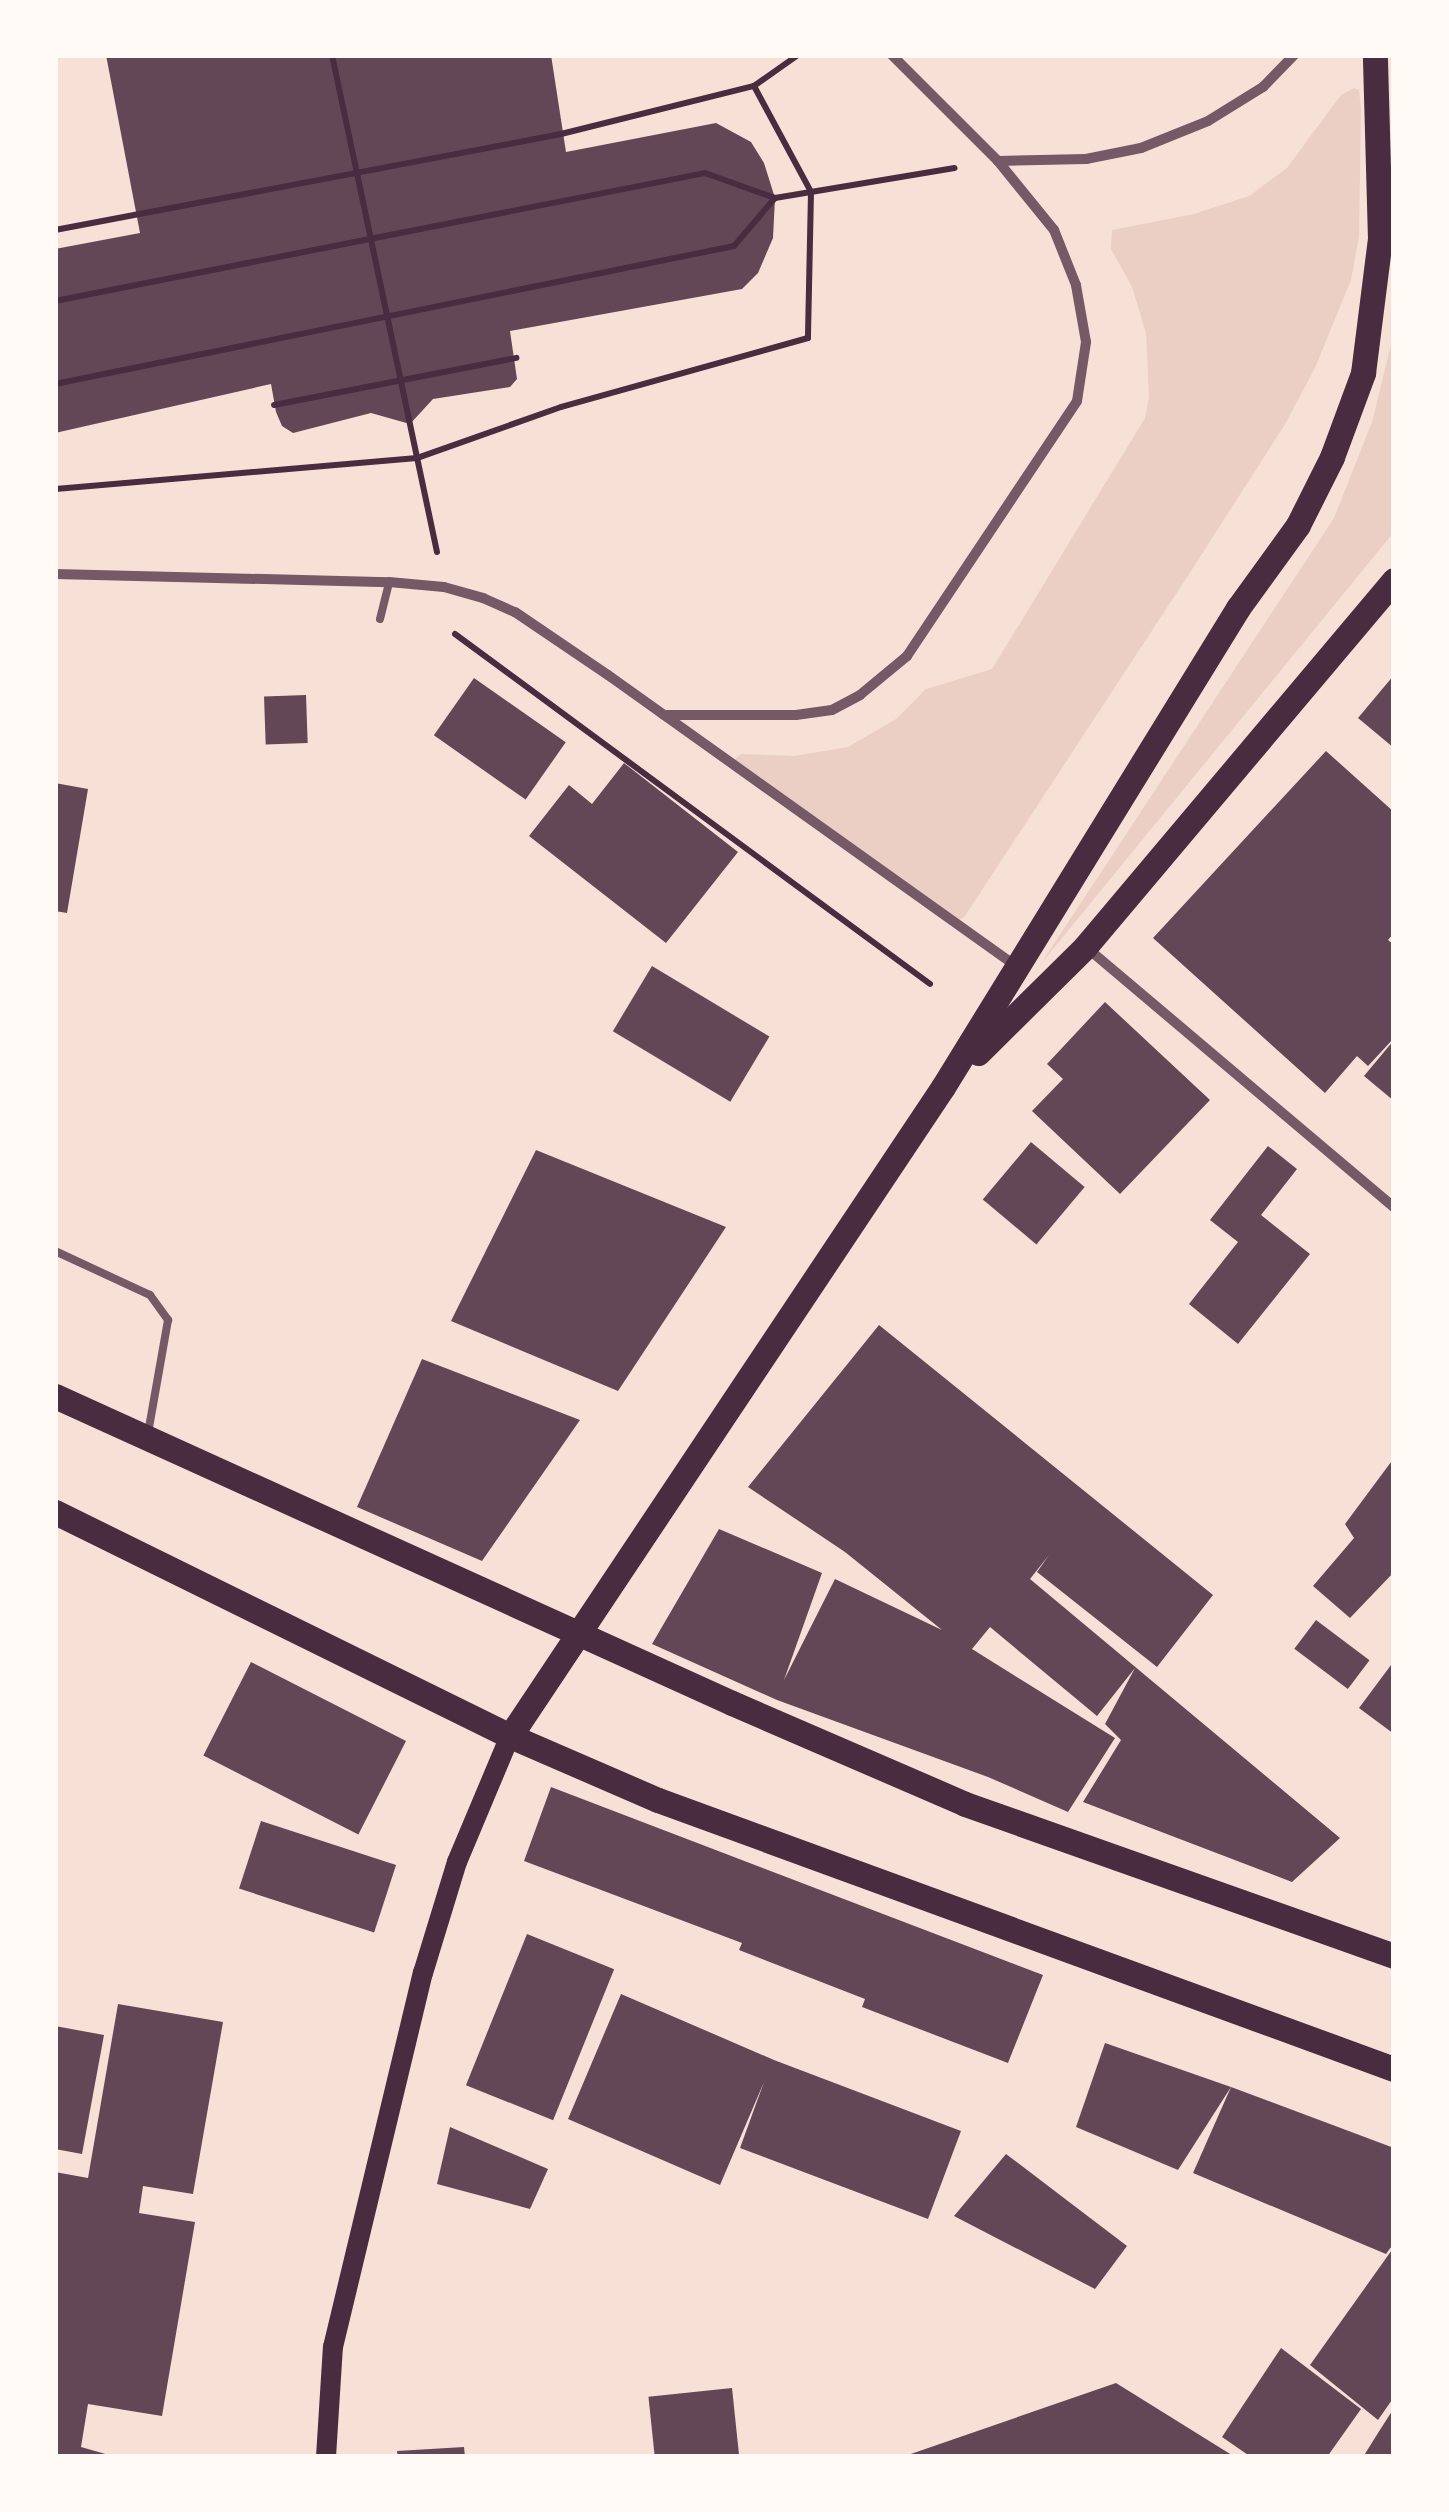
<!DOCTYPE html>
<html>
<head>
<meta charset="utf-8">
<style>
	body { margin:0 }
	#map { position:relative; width:1449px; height:2512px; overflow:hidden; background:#f7e1d7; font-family:Georgia,serif }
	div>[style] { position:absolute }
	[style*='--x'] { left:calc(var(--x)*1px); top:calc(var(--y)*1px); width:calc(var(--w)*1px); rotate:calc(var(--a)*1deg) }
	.green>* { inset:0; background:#ebcfc5 }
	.building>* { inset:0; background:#644757; transform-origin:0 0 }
	.path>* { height:6px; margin:-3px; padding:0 3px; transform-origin:3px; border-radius:3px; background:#4a2c40 }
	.service>* { height:8px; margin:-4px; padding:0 4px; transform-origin:4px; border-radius:4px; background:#755966 }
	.minor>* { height:10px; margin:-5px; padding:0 5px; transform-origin:5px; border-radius:5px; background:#755966 }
	.secondary>* { height:20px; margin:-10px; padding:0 10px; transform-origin:10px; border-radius:10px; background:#4a2c40 }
	.primary>* { height:25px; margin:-12.5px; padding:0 12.5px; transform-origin:12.5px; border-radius:12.5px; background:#4a2c40 }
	span { translate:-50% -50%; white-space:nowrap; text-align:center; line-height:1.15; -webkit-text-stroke:10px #fffaf5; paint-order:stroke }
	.frame { position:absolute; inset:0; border:58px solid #fffaf5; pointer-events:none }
</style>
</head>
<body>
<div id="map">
	<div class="green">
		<div style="clip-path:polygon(1354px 88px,1359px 90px,1361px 109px,1359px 237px,1351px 280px,1315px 368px,1284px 426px,1193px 568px,965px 916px,958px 921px,734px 760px,741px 754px,794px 756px,848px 747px,896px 719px,926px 689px,992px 669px,1145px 418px,1149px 397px,1146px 333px,1132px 287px,1111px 249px,1112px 230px,1194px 214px,1249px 196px,1287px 168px,1341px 95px)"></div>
		<div style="clip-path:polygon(1394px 332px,1394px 532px,1040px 965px,1334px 518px,1372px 422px)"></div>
	</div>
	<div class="building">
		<div style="clip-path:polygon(106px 55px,551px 55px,566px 152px,716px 123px,751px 142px,764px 163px,775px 198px,773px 238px,758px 273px,742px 289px,510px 331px,517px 379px,510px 387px,433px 399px,410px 424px,371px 413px,293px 433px,282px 426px,276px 412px,271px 384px,55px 433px,55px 249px,140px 233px)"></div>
		<div style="clip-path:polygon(1394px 675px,1394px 748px,1358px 718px)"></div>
		<div style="left:474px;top:678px;width:112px;height:70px;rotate:35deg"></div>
		<div style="left:306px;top:695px;width:48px;height:42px;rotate:88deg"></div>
		<div style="clip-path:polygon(1326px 751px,1394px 812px,1394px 933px,1388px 940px,1394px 945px,1394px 1038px,1368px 1066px,1357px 1056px,1325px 1093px,1153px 938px)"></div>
		<div style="clip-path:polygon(624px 763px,738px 852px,666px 943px,529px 836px,569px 785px,592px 804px)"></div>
		<div style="clip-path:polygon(55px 783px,88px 789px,67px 913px,55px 911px)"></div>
		<div style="left:652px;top:966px;width:137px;height:76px;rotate:31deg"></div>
		<div style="clip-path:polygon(1105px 1002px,1210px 1100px,1120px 1194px,1032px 1111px,1063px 1079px,1047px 1064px)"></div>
		<div style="clip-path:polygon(1394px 1040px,1394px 1101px,1364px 1076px)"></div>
		<div style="left:1031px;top:1142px;width:70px;height:75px;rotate:40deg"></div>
		<div style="clip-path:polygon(1268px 1146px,1297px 1169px,1261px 1215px,1310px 1254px,1238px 1344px,1189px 1304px,1238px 1242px,1210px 1220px)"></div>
		<div style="clip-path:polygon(536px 1150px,726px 1227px,618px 1391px,451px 1321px)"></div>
		<div style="clip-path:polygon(879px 1325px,1213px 1595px,1157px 1667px,1037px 1572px,1049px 1555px,1030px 1579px,1340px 1838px,1292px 1882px,1083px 1802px,1121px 1740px,1105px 1724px,1135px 1668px,1097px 1716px,990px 1627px,972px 1649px,1115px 1738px,1068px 1812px,988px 1777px,777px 1700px,652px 1644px,719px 1529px,822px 1573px,784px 1680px,835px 1579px,942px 1630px,845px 1552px,748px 1487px)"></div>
		<div style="clip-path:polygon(422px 1359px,580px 1420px,482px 1561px,357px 1507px)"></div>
		<div style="clip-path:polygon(1394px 1458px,1394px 1572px,1350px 1618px,1313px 1586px,1354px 1538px,1345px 1524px)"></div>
		<div style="left:1316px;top:1620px;width:67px;height:36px;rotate:37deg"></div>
		<div style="clip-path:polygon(1394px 1661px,1394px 1734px,1359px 1708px)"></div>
		<div style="left:251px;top:1662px;width:174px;height:105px;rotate:27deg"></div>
		<div style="clip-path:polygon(551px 1787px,1043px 1975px,1008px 2063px,862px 2007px,865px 1999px,739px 1950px,742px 1943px,524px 1861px)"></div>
		<div style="left:261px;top:1821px;width:142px;height:71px;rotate:18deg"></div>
		<div style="left:527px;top:1934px;width:94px;height:163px;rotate:22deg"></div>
		<div style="clip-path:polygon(621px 1994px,774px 2060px,961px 2131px,928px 2219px,740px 2148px,764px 2082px,720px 2185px,568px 2119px)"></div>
		<div style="clip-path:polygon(118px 2004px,223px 2022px,193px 2194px,143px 2186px,139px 2213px,195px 2222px,162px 2416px,88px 2404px,81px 2447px,116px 2457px,55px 2457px,55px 2172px,88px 2178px)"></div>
		<div style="clip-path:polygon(55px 2026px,104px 2035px,82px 2154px,55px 2149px)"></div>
		<div style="clip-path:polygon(1105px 2043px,1231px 2087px,1178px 2170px,1076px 2127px)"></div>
		<div style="clip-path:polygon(1231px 2087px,1394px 2148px,1394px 2243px,1386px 2254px,1193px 2173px)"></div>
		<div style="clip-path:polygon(450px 2127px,548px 2169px,530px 2209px,437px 2184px)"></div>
		<div style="clip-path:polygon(1006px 2154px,1127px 2246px,1095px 2289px,954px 2216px)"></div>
		<div style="clip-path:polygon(1394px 2247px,1394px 2397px,1378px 2420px,1310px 2365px)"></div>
		<div style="clip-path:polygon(1281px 2348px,1361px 2409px,1327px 2457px,1251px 2457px,1222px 2437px)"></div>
		<div style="clip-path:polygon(1116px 2383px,1235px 2457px,906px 2457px,905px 2456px)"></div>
		<div style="left:732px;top:2388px;width:69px;height:84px;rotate:84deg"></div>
		<div style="clip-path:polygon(1394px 2408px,1394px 2457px,1363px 2457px,1378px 2433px)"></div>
		<div style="clip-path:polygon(464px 2447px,465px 2457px,398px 2457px,397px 2451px)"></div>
	</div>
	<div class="path">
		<div style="--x:332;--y:55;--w:508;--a:78.07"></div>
		<div style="--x:754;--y:86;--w:54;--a:-35.2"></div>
		<div style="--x:55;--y:230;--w:515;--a:-10.74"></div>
		<div style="--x:561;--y:134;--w:199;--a:-14"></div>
		<div style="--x:754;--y:86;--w:120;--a:61.7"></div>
		<div style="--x:811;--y:192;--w:146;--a:91.2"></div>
		<div style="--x:808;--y:338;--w:256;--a:164.4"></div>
		<div style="--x:561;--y:407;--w:153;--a:160.5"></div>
		<div style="--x:417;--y:458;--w:363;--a:175.1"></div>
		<div style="--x:55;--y:301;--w:662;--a:-11.14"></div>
		<div style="--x:705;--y:173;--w:74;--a:19.7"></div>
		<div style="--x:55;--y:384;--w:693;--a:-11.49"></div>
		<div style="--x:734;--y:246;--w:63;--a:-49.5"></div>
		<div style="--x:775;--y:198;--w:182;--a:-9.5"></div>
		<div style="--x:274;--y:405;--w:247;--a:-11"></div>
		<div style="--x:455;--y:634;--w:590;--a:36.38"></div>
	</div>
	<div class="service">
		<div style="--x:380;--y:619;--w:38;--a:-76"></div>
		<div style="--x:55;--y:1251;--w:105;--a:24.9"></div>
		<div style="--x:150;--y:1295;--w:31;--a:54"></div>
		<div style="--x:168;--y:1320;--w:116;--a:100"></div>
	</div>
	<div class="minor">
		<div style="--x:998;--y:161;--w:88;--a:-1.3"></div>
		<div style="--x:1086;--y:159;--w:56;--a:-11.3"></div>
		<div style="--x:1141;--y:148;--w:72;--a:-21.9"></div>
		<div style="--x:1208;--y:121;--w:65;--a:-31.7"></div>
		<div style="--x:1263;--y:87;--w:45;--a:-45.9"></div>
		<div style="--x:55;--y:574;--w:334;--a:1.4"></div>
		<div style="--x:389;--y:582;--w:55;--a:5.2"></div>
		<div style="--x:444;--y:587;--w:41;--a:15.8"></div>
		<div style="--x:483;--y:598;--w:35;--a:24"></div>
		<div style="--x:515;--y:612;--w:112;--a:34.1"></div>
		<div style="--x:608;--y:675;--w:499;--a:35.5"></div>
		<div style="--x:664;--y:715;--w:132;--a:0"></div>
		<div style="--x:796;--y:715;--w:36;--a:-8"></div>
		<div style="--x:832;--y:710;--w:32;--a:-28"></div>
		<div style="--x:860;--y:695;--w:61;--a:-39.7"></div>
		<div style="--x:907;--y:656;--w:306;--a:-56.3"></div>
		<div style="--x:1077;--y:401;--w:60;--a:-81.3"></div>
		<div style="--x:1086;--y:342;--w:58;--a:-100"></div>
		<div style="--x:1076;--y:285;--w:59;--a:-111.8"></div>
		<div style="--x:1054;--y:230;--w:89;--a:-129.1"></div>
		<div style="--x:998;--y:161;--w:150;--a:-135"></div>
		<div style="--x:1086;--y:947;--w:403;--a:40.2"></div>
	</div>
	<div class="secondary">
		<div style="--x:326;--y:2457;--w:110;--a:-86.4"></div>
		<div style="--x:333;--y:2347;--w:385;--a:-76.5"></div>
		<div style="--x:423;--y:1973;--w:116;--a:-73"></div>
		<div style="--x:457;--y:1862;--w:137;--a:-67.2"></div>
	</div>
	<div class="primary">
		<div style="--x:978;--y:1053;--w:151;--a:-44.7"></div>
		<div style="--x:1085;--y:947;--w:480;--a:-49.9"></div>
		<div style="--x:55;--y:1396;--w:743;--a:24.39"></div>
		<div style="--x:732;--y:1703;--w:254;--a:23.4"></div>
		<div style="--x:965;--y:1804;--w:455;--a:19.5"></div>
		<div style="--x:55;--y:1512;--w:507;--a:26.21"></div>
		<div style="--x:510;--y:1736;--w:161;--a:23.4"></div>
		<div style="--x:658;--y:1800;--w:784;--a:20.08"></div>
		<div style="--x:510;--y:1736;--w:780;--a:-56.29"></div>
		<div style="--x:943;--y:1087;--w:563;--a:-58.37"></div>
		<div style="--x:1238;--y:608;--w:102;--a:-54.1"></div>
		<div style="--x:1298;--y:525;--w:76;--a:-63.4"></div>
		<div style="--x:1332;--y:457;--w:90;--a:-69.7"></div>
		<div style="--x:1363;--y:373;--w:135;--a:-82.8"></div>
		<div style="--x:1380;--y:239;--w:184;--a:-91.6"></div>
	</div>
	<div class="frame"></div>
</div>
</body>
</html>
